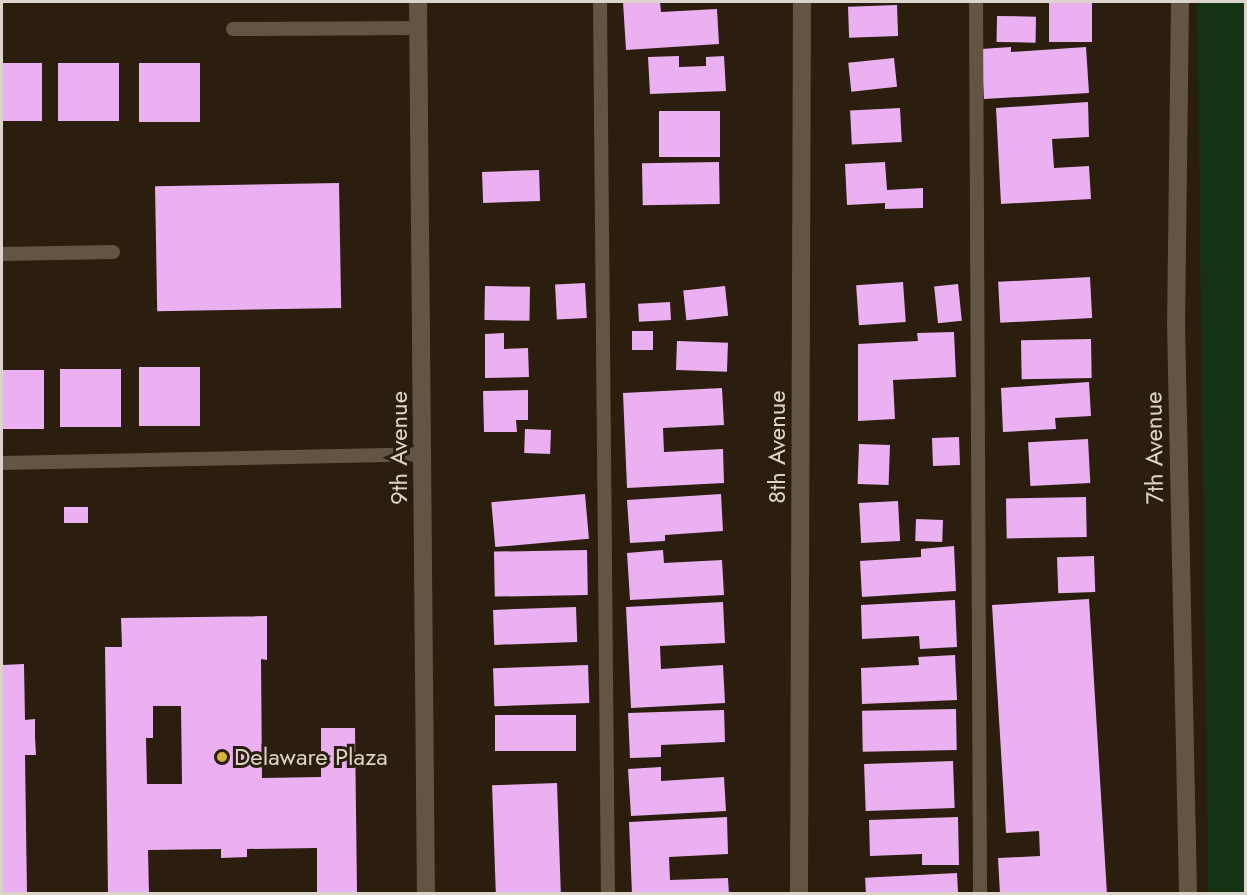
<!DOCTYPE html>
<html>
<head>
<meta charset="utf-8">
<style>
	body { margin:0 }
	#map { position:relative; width:1247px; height:895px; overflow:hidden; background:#2b1e0f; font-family:Jost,sans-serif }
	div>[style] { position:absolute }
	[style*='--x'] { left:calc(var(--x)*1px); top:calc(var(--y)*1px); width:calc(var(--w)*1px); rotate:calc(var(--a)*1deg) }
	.green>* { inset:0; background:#133314 }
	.building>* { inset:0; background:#ebb0f1; transform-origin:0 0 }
	.service>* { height:14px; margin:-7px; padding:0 7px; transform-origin:7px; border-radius:7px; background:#635544 }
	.minor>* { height:18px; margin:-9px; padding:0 9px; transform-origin:9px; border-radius:9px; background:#635544 }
	.tertiary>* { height:18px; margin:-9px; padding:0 9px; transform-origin:9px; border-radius:9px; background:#635544 }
	.dots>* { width:16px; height:16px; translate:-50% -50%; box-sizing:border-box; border:3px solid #2b1e0f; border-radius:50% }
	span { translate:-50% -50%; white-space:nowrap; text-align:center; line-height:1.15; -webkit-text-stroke:6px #2b1e0f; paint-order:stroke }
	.street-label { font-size:24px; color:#dcd4ca }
	.poi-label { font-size:24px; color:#dcd4ca }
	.left { translate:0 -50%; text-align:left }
	.frame { position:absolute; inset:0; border:3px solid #dcd4ca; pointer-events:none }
</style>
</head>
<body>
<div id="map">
	<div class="green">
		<div style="clip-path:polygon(1197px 2px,1245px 2px,1245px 893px,1208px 893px)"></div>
	</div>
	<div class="building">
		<div style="clip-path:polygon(623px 2px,660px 2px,661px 12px,717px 9px,719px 44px,626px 50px)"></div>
		<div style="left:1049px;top:2px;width:43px;height:40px"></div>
		<div style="left:897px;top:5px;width:31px;height:49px;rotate:88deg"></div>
		<div style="left:997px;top:16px;width:39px;height:26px;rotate:1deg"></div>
		<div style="clip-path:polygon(1011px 47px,1011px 52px,1086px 47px,1089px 93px,984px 99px,981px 49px)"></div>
		<div style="clip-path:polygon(679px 56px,679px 67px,706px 66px,706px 57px,724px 56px,726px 91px,650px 94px,648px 57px)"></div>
		<div style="left:894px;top:58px;width:29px;height:46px;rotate:84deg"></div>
		<div style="left:2px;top:63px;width:40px;height:58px"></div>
		<div style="left:58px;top:63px;width:61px;height:58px"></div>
		<div style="left:139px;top:63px;width:61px;height:59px"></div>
		<div style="clip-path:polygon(1088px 102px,1089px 137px,1052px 139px,1054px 168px,1089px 166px,1091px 199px,1001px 204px,996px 108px)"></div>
		<div style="left:900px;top:108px;width:34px;height:50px;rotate:87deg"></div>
		<div style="left:659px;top:111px;width:61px;height:46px"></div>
		<div style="left:719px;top:162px;width:42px;height:77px;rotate:89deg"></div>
		<div style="clip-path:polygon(885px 162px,887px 190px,923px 188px,923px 208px,885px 209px,885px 203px,847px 205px,845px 164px)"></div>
		<div style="left:539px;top:170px;width:31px;height:57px;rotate:88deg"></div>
		<div style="left:339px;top:183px;width:125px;height:184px;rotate:89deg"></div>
		<div style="left:1090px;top:277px;width:41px;height:92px;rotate:87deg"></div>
		<div style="left:903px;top:282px;width:40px;height:47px;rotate:86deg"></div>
		<div style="left:585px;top:283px;width:35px;height:30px;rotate:87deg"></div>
		<div style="left:958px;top:284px;width:37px;height:24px;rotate:84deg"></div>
		<div style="left:485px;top:286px;width:45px;height:34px;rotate:1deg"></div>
		<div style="left:725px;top:286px;width:30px;height:42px;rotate:84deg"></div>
		<div style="left:670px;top:302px;width:18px;height:32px;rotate:87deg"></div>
		<div style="left:632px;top:331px;width:21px;height:19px"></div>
		<div style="clip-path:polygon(954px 332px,956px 377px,893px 380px,895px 419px,858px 421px,858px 344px,918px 341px,917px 333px)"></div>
		<div style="clip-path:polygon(504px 333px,504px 349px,528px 348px,529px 377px,485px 378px,485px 334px)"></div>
		<div style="left:1091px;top:339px;width:39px;height:70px;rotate:89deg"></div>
		<div style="left:677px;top:341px;width:51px;height:29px;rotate:2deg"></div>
		<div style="left:139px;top:367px;width:61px;height:59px"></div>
		<div style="left:60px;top:369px;width:61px;height:58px"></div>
		<div style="left:2px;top:370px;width:42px;height:59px"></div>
		<div style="clip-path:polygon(1089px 382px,1091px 416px,1055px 418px,1056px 429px,1003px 432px,1001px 388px)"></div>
		<div style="clip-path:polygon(722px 388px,724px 425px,663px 428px,664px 452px,723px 449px,724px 483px,627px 488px,623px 393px)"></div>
		<div style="clip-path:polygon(528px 390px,528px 420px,516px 420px,517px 432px,484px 432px,483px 391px)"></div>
		<div style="left:525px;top:429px;width:26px;height:24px;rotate:2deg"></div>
		<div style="left:959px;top:437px;width:28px;height:27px;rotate:88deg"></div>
		<div style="left:1088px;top:439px;width:44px;height:60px;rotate:87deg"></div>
		<div style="left:859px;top:444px;width:31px;height:40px;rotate:2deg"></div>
		<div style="left:585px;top:494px;width:45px;height:94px;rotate:85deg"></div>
		<div style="clip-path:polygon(721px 494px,723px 531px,665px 535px,665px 541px,630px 543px,627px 500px)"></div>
		<div style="left:1086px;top:497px;width:40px;height:80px;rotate:89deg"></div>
		<div style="left:898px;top:501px;width:40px;height:39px;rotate:87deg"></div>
		<div style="left:64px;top:507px;width:24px;height:16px"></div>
		<div style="left:916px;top:519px;width:27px;height:22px;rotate:2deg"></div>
		<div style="clip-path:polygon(954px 546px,956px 591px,862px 597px,860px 561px,921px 557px,921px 549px)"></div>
		<div style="left:587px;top:550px;width:45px;height:93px;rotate:89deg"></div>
		<div style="clip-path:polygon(663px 550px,664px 563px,722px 560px,724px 595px,630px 600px,627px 553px)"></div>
		<div style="left:1094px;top:556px;width:36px;height:37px;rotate:88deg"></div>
		<div style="clip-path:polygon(1089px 599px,1107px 894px,1000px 894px,998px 858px,1040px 856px,1039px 831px,1006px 833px,992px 605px)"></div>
		<div style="clip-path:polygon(955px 600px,957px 647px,920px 649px,919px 636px,862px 639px,861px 605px)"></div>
		<div style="clip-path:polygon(723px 602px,725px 643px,660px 646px,661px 669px,723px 665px,725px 703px,631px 708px,626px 607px)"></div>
		<div style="left:576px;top:607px;width:35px;height:83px;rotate:88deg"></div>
		<div style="clip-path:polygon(evenodd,267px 616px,267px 660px,261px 659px,262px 778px,321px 777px,321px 728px,355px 728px,357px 894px,317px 894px,317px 848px,247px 849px,247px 857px,221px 858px,221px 849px,148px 850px,149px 894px,108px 894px,105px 647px,122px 647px,121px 618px,267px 616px,153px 706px,181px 706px,182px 784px,147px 784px,146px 738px,153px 738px,153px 706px)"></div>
		<div style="clip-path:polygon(955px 655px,957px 700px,862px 704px,861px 668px,919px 665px,918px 657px)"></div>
		<div style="clip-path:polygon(24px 664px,25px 720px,35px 719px,35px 737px,36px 755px,25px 755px,27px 894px,2px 894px,2px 665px)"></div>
		<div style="left:588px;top:665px;width:38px;height:95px;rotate:88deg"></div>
		<div style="left:956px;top:709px;width:41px;height:94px;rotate:89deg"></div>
		<div style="clip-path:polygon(724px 710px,725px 742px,661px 745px,661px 757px,630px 758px,628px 713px)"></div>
		<div style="left:576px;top:715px;width:36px;height:81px;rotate:90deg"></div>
		<div style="left:953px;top:761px;width:47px;height:89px;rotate:88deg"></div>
		<div style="clip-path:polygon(661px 767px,661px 781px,724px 777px,726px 811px,631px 816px,628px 769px)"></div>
		<div style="left:557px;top:783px;width:111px;height:65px;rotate:88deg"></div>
		<div style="clip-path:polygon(727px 817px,728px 854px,669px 857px,670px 880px,728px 878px,729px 894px,632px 894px,629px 822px)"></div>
		<div style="clip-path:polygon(958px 817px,959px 865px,922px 865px,922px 854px,870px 856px,869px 820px)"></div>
		<div style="left:957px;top:873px;width:21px;height:92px;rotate:87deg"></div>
	</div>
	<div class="service">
		<div style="--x:600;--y:2;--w:892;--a:89.49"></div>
		<div style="--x:976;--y:2;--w:892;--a:89.74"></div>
		<div style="--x:233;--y:29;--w:186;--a:-0.3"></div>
		<div style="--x:2;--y:254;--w:111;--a:-1"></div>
		<div style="--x:2;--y:463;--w:421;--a:-1.2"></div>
	</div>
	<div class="minor">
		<div style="--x:418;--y:2;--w:892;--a:89.49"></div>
		<div style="--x:799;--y:894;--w:892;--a:-89.81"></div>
	</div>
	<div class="tertiary">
		<div style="--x:1180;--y:2;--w:322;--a:90.7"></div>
		<div style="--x:1176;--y:324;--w:570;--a:88.79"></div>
	</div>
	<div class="dots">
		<div style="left:222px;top:757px;background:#d6b534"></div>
	</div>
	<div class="street-label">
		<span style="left:777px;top:447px;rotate:-90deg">8th Avenue</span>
		<span style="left:399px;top:448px;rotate:-90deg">9th Avenue</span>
		<span style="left:1154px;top:448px;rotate:-91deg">7th Avenue</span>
	</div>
	<div class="poi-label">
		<span class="left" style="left:234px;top:757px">Delaware Plaza</span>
	</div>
	<div class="frame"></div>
</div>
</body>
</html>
